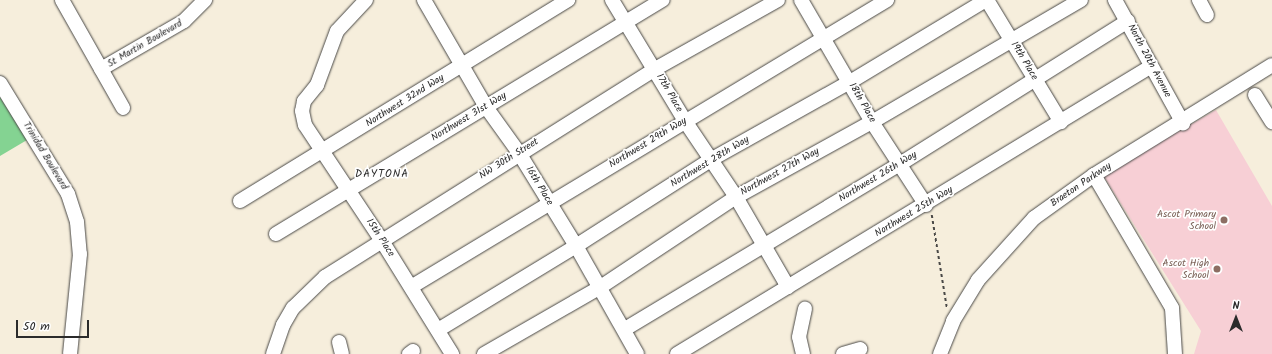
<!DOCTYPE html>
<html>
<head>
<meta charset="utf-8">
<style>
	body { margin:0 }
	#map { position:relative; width:1272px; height:354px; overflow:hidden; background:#f6eedc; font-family:Kalam,sans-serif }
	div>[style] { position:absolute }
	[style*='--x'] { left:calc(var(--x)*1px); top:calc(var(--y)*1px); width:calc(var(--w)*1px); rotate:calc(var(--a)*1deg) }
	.built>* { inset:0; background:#f7cfd5 }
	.green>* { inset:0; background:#84d392 }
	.path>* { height:1.5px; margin-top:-0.75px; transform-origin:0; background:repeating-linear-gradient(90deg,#494846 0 3px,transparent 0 6px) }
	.roads { filter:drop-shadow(0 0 1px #494846) drop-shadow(0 0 1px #494846) }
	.minor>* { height:14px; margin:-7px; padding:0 7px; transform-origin:7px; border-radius:7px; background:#fff }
	.dots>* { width:11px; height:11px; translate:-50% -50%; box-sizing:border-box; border:2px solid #fff; border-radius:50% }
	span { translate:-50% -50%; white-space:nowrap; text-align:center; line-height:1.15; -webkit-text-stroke:3.5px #fff; paint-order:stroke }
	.street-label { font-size:10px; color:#2b2b2b }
	.education-label { font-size:10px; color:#785e54 }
	.right { translate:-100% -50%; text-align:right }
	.neighbourhood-label { font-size:11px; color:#2b2b2b; letter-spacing:1px }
	.north { position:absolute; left:1216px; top:298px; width:40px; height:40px; -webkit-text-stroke:3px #fff; paint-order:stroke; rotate:0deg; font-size:11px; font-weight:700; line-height:16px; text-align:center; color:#2b2b2b }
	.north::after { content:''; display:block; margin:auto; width:14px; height:18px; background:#2b2b2b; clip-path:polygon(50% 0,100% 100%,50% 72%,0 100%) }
	.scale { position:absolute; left:16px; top:320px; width:73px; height:18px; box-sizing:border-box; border:2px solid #2b2b2b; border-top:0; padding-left:5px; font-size:12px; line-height:14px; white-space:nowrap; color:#2b2b2b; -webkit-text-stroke:3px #fff; paint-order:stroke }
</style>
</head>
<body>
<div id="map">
	<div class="built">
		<div style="clip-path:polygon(1216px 110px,1272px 206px,1272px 354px,1194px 354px,1201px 331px,1103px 175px)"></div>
	</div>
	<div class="green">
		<div style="clip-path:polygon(0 97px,27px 140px,0 156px)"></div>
	</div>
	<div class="path">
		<div style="--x:932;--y:215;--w:94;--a:80.8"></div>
	</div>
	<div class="roads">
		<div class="minor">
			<div style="--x:62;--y:0;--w:124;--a:60.5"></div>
			<div style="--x:366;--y:0;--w:42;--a:133.1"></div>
			<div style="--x:337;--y:31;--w:58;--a:110.3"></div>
			<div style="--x:317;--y:85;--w:21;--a:129"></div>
			<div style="--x:304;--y:101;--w:10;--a:101"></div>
			<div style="--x:302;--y:111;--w:14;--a:78"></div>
			<div style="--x:305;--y:125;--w:139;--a:56.4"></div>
			<div style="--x:382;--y:241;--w:133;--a:58.2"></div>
			<div style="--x:424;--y:0;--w:124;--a:59.9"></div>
			<div style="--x:486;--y:107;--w:57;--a:54.3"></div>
			<div style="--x:519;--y:153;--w:109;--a:58.5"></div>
			<div style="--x:576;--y:246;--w:124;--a:60.5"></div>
			<div style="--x:612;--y:0;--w:141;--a:58.9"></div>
			<div style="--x:685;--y:121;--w:92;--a:56.1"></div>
			<div style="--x:736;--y:197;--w:104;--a:60"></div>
			<div style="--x:801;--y:0;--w:141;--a:59.8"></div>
			<div style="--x:872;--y:122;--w:99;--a:57"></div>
			<div style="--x:987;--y:0;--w:143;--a:58.8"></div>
			<div style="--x:1115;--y:0;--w:141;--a:61.1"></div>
			<div style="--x:1199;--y:0;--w:17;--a:62"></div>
			<div style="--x:101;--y:69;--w:96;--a:-30"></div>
			<div style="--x:184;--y:21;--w:30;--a:-45"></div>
			<div style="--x:0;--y:83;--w:130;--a:58.5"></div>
			<div style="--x:68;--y:194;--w:29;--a:72"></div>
			<div style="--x:77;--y:222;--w:32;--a:85"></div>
			<div style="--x:80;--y:254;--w:100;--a:95.7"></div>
			<div style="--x:1255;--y:95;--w:32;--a:58"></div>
			<div style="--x:1094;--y:175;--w:154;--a:59.6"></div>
			<div style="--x:1172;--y:308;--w:46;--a:86.3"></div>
			<div style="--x:240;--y:201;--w:385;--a:-31.5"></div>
			<div style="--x:276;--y:234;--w:452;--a:-31.2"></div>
			<div style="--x:411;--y:287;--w:556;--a:-31.09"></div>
			<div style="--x:625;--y:329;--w:321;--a:-31"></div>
			<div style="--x:900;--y:164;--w:269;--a:-32.1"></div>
			<div style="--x:438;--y:330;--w:162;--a:-31.3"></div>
			<div style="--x:576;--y:246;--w:161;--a:-32.6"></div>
			<div style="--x:712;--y:159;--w:158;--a:-29.2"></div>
			<div style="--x:850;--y:82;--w:159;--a:-31.1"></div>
			<div style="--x:339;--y:342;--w:12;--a:76"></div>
			<div style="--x:273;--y:354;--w:31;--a:-71"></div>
			<div style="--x:283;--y:325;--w:20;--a:-60"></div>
			<div style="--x:293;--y:308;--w:45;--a:-44.1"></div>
			<div style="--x:325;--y:277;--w:390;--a:-32.2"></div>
			<div style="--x:655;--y:69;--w:141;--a:-29.3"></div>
			<div style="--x:409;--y:354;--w:5;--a:-37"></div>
			<div style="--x:484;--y:354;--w:133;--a:-29.9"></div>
			<div style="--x:599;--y:288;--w:164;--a:-33.6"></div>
			<div style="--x:736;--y:197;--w:155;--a:-28.9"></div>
			<div style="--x:872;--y:122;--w:242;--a:-30.3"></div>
			<div style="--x:677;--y:354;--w:553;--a:-31.25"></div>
			<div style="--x:803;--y:354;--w:17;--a:-103"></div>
			<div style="--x:799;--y:337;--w:29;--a:-78"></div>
			<div style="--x:843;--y:354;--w:18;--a:-16"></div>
			<div style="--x:940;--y:354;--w:35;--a:-68"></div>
			<div style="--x:953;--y:321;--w:48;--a:-58.6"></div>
			<div style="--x:978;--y:280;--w:84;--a:-47.9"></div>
			<div style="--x:1034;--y:218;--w:74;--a:-35.6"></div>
			<div style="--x:1094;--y:175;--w:209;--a:-31.7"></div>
		</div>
	</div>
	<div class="dots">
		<div style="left:1224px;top:220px;background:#8d6e63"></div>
		<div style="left:1217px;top:269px;background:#8d6e63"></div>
	</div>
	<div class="street-label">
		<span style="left:145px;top:44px;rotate:-30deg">St Martin Boulevard</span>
		<span style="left:1024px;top:61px;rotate:59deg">19th Place</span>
		<span style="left:1149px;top:61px;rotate:62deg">North 20th Avenue</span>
		<span style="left:669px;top:93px;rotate:60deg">17th Place</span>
		<span style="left:405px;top:101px;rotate:-32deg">Northwest 32nd Way</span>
		<span style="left:862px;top:103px;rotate:60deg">18th Place</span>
		<span style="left:469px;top:117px;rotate:-31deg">Northwest 31st Way</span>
		<span style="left:648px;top:143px;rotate:-31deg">Northwest 29th Way</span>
		<span style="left:45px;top:156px;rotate:59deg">Trinidad Boulevard</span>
		<span style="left:509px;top:159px;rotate:-32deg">NW 30th Street</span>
		<span style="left:710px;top:162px;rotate:-31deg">Northwest 28th Way</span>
		<span style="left:780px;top:172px;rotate:-29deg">Northwest 27th Way</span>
		<span style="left:878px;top:177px;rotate:-31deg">Northwest 26th Way</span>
		<span style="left:1081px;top:185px;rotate:-34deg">Braeton Parkway</span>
		<span style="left:539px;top:186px;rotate:59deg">16th Place</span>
		<span style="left:914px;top:212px;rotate:-31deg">Northwest 25th Way</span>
		<span style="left:380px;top:238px;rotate:57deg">15th Place</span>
	</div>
	<div class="education-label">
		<span class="right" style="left:1216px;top:220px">Ascot Primary<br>School</span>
		<span class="right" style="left:1209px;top:269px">Ascot High<br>School</span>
	</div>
	<div class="neighbourhood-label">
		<span style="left:382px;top:174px">DAYTONA</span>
	</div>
	<div class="north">N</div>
	<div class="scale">50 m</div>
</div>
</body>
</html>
